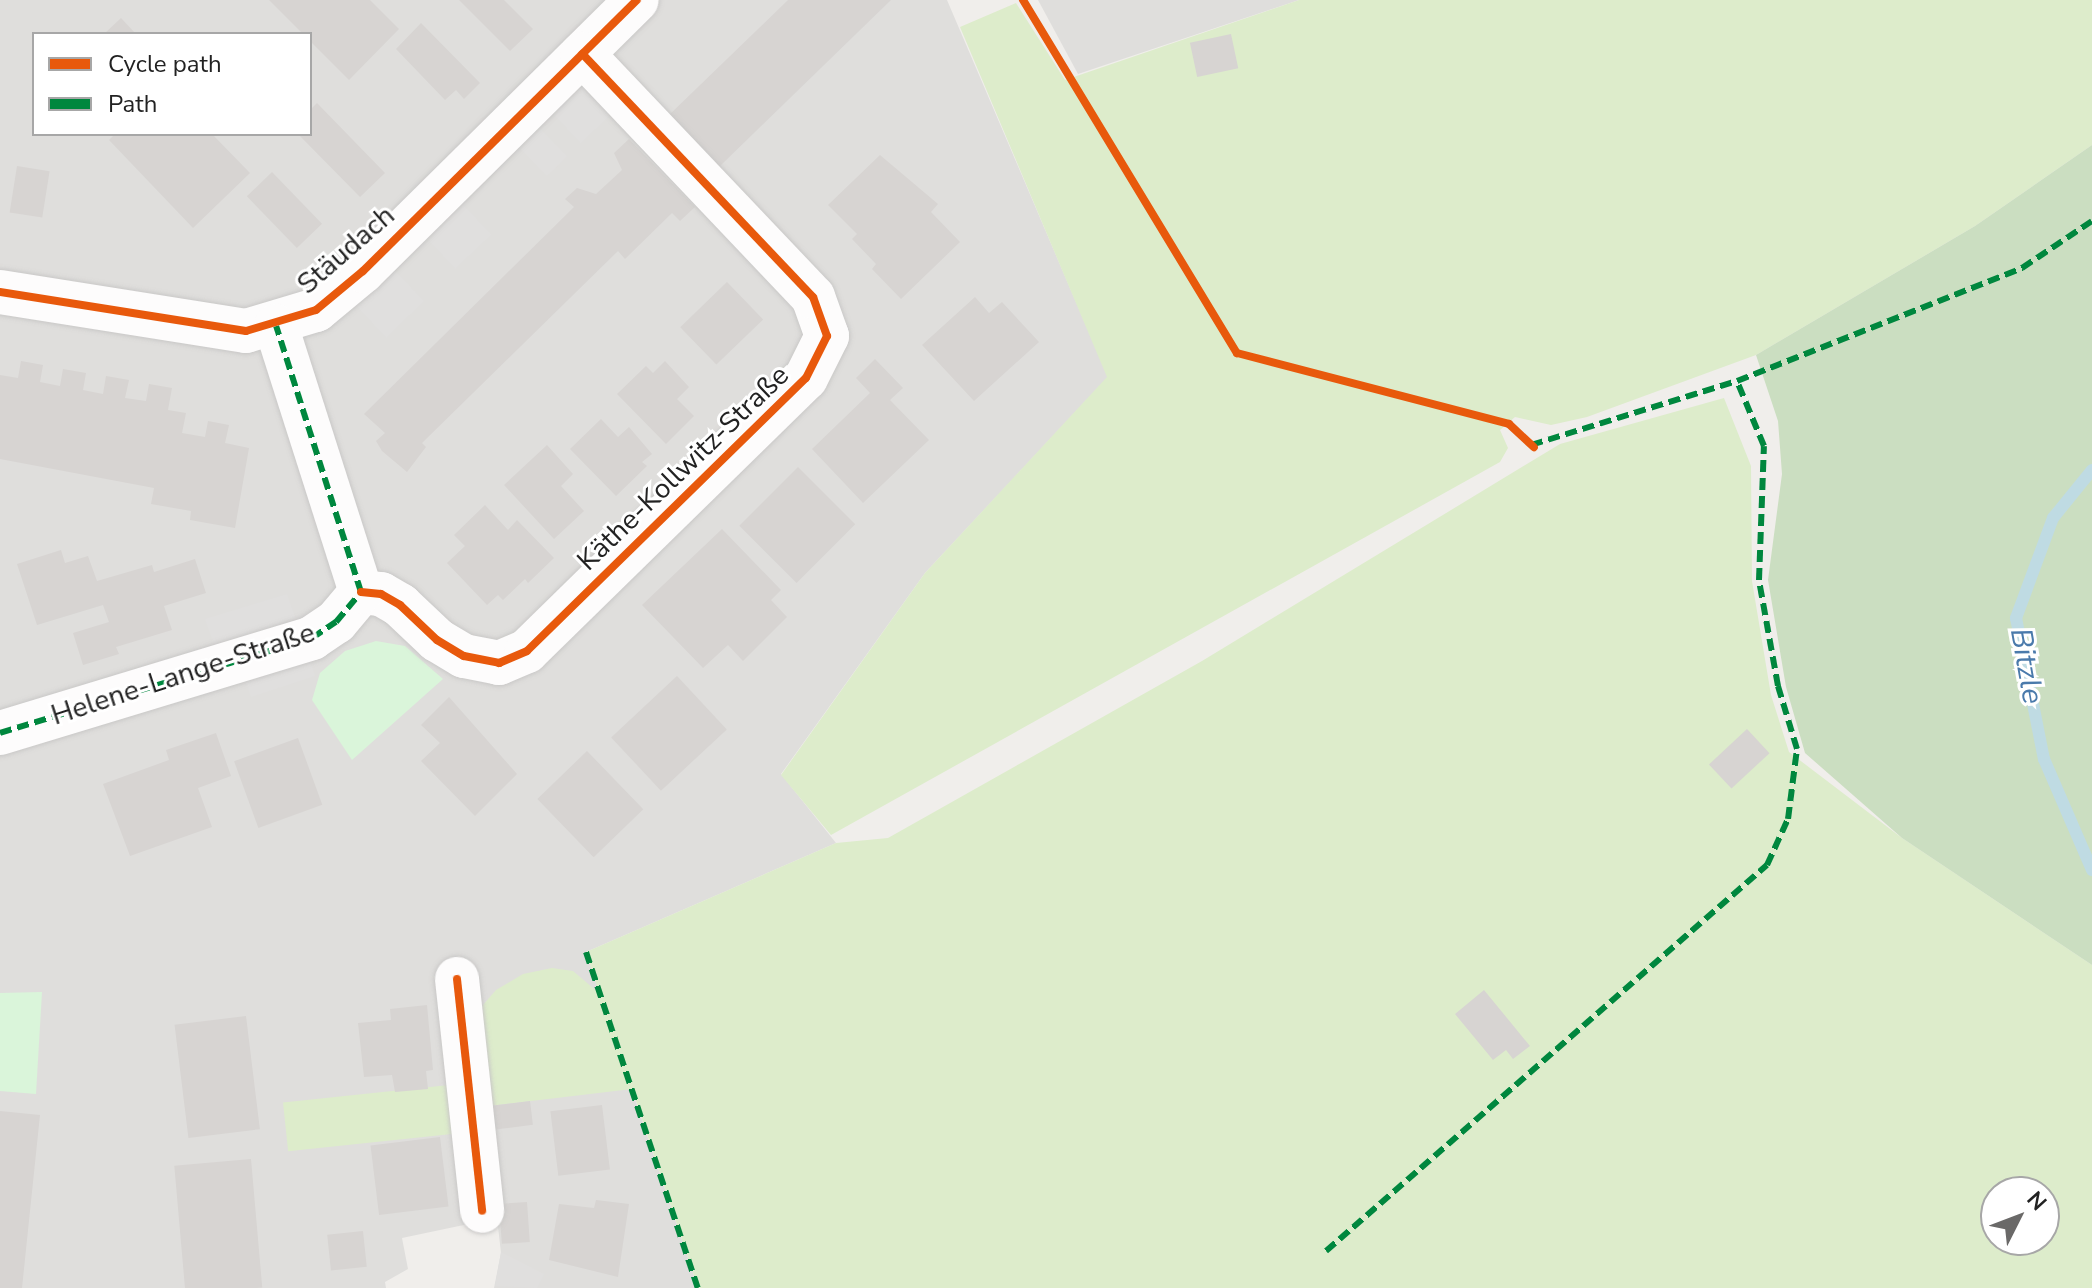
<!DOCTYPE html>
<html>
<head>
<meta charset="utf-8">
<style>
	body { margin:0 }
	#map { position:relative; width:2092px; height:1288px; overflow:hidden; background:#f0eeeb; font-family:"Nunito Sans",sans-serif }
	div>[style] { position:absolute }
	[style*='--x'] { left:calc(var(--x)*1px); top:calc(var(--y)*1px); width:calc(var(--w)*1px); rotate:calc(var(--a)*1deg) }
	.residential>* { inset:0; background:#dfdedc }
	.grass>* { inset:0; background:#ddeccb; transform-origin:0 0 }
	.forest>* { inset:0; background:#cbdec1 }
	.park>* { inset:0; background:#daf5da }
	.parking>* { inset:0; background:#e0dfde; transform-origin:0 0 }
	.stream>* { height:12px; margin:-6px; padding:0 6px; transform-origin:6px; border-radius:6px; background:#bfdbe3 }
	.building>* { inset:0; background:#d7d4d2; transform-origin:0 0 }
	.roads { filter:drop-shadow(0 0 2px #c9c8c7) drop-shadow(0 0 2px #c9c8c7) }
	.minor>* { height:44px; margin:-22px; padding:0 22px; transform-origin:22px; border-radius:22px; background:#fdfcfc }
	.quiet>* { height:6px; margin-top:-3px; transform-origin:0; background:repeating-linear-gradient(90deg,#00873e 0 12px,transparent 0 18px) }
	.cycleway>* { height:8px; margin:-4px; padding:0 4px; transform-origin:4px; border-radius:4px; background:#e8590c }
	span { translate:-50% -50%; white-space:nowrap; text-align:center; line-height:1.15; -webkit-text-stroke:6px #fff; paint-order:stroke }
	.street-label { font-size:28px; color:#222 }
	.water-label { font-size:30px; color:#4a7aab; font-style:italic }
	.legend { position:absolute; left:32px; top:32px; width:280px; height:104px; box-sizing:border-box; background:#fff; border:2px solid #a7a7a7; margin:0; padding:10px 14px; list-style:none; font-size:24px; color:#222 }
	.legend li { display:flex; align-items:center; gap:16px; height:40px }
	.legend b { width:40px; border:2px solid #a7a7a7 }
	.north { position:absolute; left:1980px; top:1176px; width:80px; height:80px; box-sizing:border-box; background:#fff; border:2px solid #a7a7a7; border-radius:50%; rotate:48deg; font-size:22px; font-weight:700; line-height:32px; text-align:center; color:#222 }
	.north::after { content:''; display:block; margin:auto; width:28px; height:36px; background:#6a6968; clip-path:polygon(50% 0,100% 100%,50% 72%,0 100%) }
</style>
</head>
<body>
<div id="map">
	<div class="residential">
		<div style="clip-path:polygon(evenodd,0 0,947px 0,1108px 377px,925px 573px,781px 774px,836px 843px,586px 952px,698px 1288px,494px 1288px,501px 1253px,497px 1218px,402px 1238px,408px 1269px,385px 1282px,386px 1288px,0 1288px,0 0,34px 34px,310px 34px,310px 134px,34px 134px,34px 34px)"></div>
		<div style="clip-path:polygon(1038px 0,1299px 0,1078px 74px)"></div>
	</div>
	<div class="grass">
		<div style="clip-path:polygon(1299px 0,2092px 0,2092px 145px,1975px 226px,1756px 355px,1587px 417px,1551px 425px,1515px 417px,1500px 430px,1508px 448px,1500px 462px,831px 835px,781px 775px,925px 573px,1107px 377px,960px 27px,1016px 3px,1065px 80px)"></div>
		<div style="clip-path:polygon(evenodd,1724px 398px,1751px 466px,1752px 581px,1771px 695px,1789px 752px,1902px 838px,2092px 965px,2092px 1288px,698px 1288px,632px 1089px,489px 1106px,482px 1006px,496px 990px,523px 974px,552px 968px,573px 971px,599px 993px,586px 952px,836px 843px,888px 838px,1202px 661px,1560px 444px,1724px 398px,1996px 1192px,2044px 1192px,2044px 1240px,1996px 1240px,1996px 1192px)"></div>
		<div style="left:468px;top:1083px;width:49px;height:186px;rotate:84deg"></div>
	</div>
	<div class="forest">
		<div style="clip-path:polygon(2092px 145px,2092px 965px,1902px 838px,1805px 753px,1786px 687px,1768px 580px,1782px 474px,1778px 421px,1756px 355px,1975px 226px)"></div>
	</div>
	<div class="park">
		<div style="clip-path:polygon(376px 641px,405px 646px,443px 679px,352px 760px,312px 700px,320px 673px,345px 651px)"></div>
		<div style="clip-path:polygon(42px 992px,36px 1094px,0 1091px,0 993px)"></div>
	</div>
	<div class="parking">
		<div style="left:569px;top:68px;width:63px;height:43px;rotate:47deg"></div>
		<div style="left:524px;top:112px;width:62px;height:28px;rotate:46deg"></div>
		<div style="left:448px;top:188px;width:64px;height:50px;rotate:47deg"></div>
		<div style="left:380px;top:255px;width:64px;height:53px;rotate:46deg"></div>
		<div style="clip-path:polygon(287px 594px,315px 676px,251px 697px,239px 662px,222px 667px,205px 619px)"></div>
		<div style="clip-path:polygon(501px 1252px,544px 1274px,537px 1288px,495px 1286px)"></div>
	</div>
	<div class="stream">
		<div style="--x:2092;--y:470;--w:62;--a:129.1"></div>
		<div style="--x:2053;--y:518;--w:107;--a:110.3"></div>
		<div style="--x:2016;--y:618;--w:144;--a:78.8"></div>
		<div style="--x:2044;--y:759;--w:121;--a:66.6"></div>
	</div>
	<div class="building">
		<div style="clip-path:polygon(269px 0,370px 0,399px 29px,349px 80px,310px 41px,310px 34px,303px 34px)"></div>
		<div style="clip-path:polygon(459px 0,504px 0,533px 29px,510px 51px)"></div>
		<div style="clip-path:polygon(788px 0,891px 0,718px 168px,668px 116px)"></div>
		<div style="clip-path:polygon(121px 18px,136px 34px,104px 34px)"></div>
		<div style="clip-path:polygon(421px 23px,480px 83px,464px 99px,456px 90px,445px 100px,396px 49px)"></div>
		<div style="left:1231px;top:34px;width:35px;height:42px;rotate:78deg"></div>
		<div style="clip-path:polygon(317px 103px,385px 173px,360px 197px,298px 134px,310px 134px,310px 110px)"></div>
		<div style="clip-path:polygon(115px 134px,212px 134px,250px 173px,193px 228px,109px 140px)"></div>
		<div style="clip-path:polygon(629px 139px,695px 207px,680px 221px,672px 213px,625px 259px,618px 251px,422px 443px,426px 447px,407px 472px,382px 451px,376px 441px,385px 433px,364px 414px,574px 207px,565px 199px,577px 188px,596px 194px,622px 170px,614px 153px)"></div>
		<div style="clip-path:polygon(880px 155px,938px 204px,931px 212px,960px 242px,901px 299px,872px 269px,876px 264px,852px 239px,857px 234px,828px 205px)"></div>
		<div style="left:17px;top:166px;width:33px;height:47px;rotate:9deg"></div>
		<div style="left:272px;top:172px;width:72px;height:35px;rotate:46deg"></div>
		<div style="left:727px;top:282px;width:52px;height:65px;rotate:46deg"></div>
		<div style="clip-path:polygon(975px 297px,989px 313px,1002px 302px,1039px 342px,974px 401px,922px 345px)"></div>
		<div style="clip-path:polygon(875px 359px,903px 388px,890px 400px,929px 440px,863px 503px,812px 449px,870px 393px,856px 378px)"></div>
		<div style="clip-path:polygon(21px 361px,43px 365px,40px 382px,60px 386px,63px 369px,86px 373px,83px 390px,103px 394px,106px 376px,129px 380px,125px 398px,146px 401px,149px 384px,172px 388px,168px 410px,186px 413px,182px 433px,205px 437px,208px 421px,229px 425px,225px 443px,249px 448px,235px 528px,190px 520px,191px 511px,151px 504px,154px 488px,0 459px,0 375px,18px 378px)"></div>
		<div style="clip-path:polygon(665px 361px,689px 387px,677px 399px,694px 416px,666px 444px,617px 394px,646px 366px,653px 373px)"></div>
		<div style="clip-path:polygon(601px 419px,618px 437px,629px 427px,652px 454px,642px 462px,647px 466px,616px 496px,570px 449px)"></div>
		<div style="clip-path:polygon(547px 445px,573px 474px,561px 486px,584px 511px,554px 539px,504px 485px)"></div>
		<div style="left:798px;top:467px;width:81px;height:83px;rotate:45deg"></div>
		<div style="clip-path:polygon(485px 505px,508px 530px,517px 520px,554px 558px,528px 583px,525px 579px,503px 600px,498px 595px,487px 605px,447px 563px,465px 546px,454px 535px)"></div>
		<div style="clip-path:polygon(722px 529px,781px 590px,771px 600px,787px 617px,743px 661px,728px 645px,703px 668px,642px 605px)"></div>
		<div style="clip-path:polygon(61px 550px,65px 563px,88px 556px,97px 581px,152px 565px,154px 572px,195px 559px,206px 593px,164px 606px,172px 630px,116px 647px,119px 654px,83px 665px,73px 633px,109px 622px,103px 605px,37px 625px,17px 564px)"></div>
		<div style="left:677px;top:676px;width:73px;height:90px;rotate:47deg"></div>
		<div style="clip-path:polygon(449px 697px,517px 774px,475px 816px,421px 761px,440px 743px,421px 725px)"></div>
		<div style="left:1747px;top:729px;width:33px;height:52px;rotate:47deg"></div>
		<div style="clip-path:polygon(216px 733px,231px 776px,198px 788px,212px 827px,130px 856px,103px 784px,169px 760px,166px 750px)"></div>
		<div style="left:298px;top:738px;width:71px;height:68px;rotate:70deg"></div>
		<div style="left:587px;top:751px;width:81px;height:69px;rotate:46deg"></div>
		<div style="clip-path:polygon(1484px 990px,1530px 1046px,1513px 1059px,1506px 1050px,1493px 1060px,1455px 1014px)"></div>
		<div style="clip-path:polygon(427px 1005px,433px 1070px,426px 1071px,428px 1089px,395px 1092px,392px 1075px,364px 1077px,358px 1023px,391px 1020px,390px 1009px)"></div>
		<div style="left:246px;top:1016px;width:114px;height:72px;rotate:83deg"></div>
		<div style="left:530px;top:1101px;width:24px;height:41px;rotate:83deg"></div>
		<div style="left:602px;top:1105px;width:65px;height:52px;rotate:83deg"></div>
		<div style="clip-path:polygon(0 1111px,40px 1115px,22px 1288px,0 1288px)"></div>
		<div style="left:440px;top:1137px;width:70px;height:70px;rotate:83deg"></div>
		<div style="left:251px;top:1159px;width:129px;height:77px;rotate:85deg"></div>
		<div style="clip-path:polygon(596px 1200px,629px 1204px,618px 1277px,549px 1260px,559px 1204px,594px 1208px)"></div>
		<div style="left:527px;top:1202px;width:40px;height:28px;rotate:86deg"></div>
		<div style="left:363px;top:1231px;width:36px;height:36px;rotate:84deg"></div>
	</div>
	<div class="roads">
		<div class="minor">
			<div style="--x:0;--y:292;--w:249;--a:9"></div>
			<div style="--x:246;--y:331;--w:73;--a:-16.7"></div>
			<div style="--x:316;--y:310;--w:61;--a:-39.7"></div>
			<div style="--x:363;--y:271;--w:385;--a:-44.7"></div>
			<div style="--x:361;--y:592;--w:20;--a:6"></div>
			<div style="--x:381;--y:594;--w:22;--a:30"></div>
			<div style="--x:400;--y:605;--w:51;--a:43.4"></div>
			<div style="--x:437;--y:640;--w:31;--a:31"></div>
			<div style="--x:464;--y:656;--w:36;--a:11"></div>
			<div style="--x:499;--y:663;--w:30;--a:-23"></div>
			<div style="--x:527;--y:651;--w:390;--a:-44.4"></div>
			<div style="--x:806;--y:378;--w:47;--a:-63.4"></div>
			<div style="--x:827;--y:336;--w:41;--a:-109.7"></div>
			<div style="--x:813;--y:297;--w:335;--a:-133.5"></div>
			<div style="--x:0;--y:733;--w:326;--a:-16.9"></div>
			<div style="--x:312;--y:638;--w:29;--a:-34"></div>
			<div style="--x:336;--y:622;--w:39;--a:-50"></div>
			<div style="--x:361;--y:592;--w:279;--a:-107.7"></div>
			<div style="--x:457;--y:979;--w:233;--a:83.8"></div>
		</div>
	</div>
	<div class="quiet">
		<div style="--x:1531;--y:445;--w:216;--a:-17.3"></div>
		<div style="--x:1737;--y:381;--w:307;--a:-21.6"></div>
		<div style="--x:2022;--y:268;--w:84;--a:-33.9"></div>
		<div style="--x:0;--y:733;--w:326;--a:-16.9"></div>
		<div style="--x:312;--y:638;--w:29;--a:-34"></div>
		<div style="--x:336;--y:622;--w:39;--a:-50"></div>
		<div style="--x:361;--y:592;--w:279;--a:-107.7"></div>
		<div style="--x:586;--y:952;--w:354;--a:71.6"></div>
		<div style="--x:1326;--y:1251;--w:586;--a:-41.2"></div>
		<div style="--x:1767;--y:865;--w:51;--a:-65.5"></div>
		<div style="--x:1788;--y:819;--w:71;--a:-82.7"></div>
		<div style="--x:1797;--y:749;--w:66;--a:-106.8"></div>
		<div style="--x:1778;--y:686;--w:108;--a:-100.2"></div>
		<div style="--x:1759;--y:580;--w:134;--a:-87.9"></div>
		<div style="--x:1764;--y:446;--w:70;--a:-112.6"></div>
	</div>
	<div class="cycleway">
		<div style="--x:1023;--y:0;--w:413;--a:58.8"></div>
		<div style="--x:1237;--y:353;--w:281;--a:14.6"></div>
		<div style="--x:1509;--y:424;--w:34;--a:43"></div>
		<div style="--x:0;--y:292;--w:249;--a:9"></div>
		<div style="--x:246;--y:331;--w:73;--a:-16.7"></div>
		<div style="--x:316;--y:310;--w:61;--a:-39.7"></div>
		<div style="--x:363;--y:271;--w:385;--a:-44.7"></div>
		<div style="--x:361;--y:592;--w:20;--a:6"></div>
		<div style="--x:381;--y:594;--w:22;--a:30"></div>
		<div style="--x:400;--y:605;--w:51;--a:43.4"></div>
		<div style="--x:437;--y:640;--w:31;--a:31"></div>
		<div style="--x:464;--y:656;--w:36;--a:11"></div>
		<div style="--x:499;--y:663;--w:30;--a:-23"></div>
		<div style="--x:527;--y:651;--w:390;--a:-44.4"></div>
		<div style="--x:806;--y:378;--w:47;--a:-63.4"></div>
		<div style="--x:827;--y:336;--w:41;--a:-109.7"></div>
		<div style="--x:813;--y:297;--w:335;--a:-133.5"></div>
		<div style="--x:457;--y:979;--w:233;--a:83.8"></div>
	</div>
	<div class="street-label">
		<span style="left:346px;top:250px;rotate:-41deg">Stäudach</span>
		<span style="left:683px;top:468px;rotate:-44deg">Käthe-Kollwitz-Straße</span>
		<span style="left:183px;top:674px;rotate:-18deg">Helene-Lange-Straße</span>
	</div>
	<div class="water-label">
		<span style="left:2026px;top:666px;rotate:80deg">Bitzle</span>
	</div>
	<ul class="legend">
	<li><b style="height:10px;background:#e8590c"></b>Cycle path</li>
	<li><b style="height:10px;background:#00873e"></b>Path</li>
	</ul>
	<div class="north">N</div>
</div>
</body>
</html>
